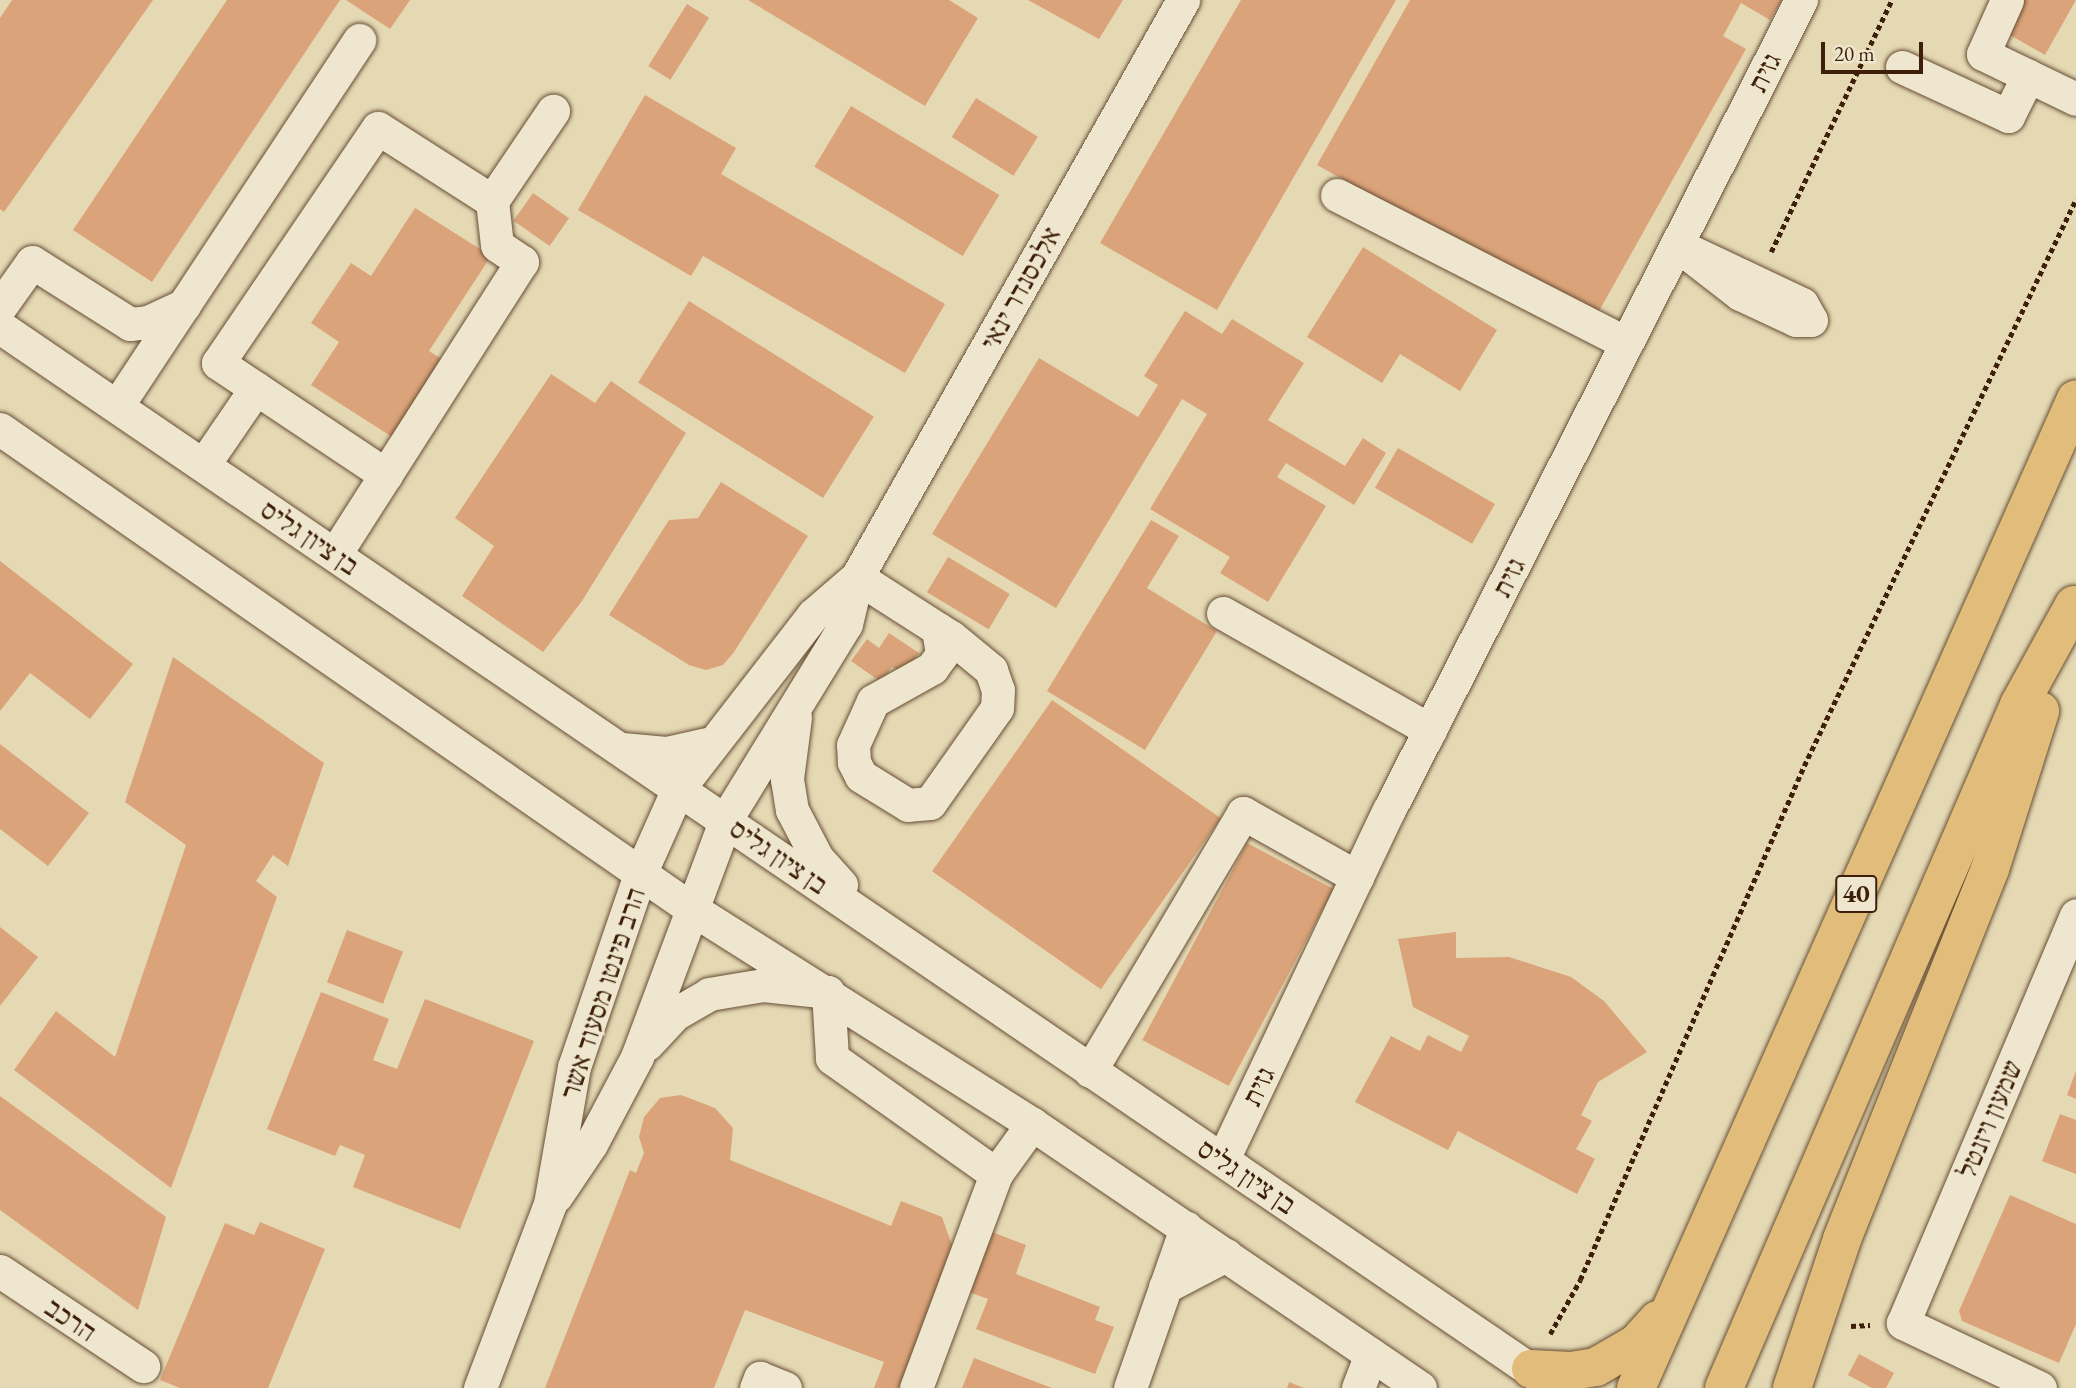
<!DOCTYPE html>
<html>
<head>
<meta charset="utf-8">
<style>
	body { margin:0 }
	#map { position:relative; width:2076px; height:1388px; overflow:hidden; background:#e5d9b4; font-family:"EB Garamond","Frank Ruhl Libre",serif }
	div>[style] { position:absolute }
	[style*='--x'] { left:calc(var(--x)*1px); top:calc(var(--y)*1px); width:calc(var(--w)*1px); rotate:calc(var(--a)*1deg) }
	.building>* { inset:0; background:#dba379; transform-origin:0 0 }
	.path>* { height:4.5px; margin-top:-2.25px; transform-origin:0; background:repeating-linear-gradient(90deg,#3d1f0a 0 5px,transparent 0 8.5px) }
	.roads { filter:drop-shadow(0 0 2px #674e34) drop-shadow(0 0 2px #674e34) }
	.minor>* { height:33px; margin:-16.5px; padding:0 16.5px; transform-origin:16.5px; border-radius:16.5px; background:#eee6ce }
	.highway>* { height:38px; margin:-19px; padding:0 19px; transform-origin:19px; border-radius:19px; background:#e2bc7a }
	span { translate:-50% -50%; white-space:nowrap; text-align:center; line-height:1.15; -webkit-text-stroke:5px #eee6ce; paint-order:stroke }
	.shield-label span { padding:2px 5px; background:#eee6ce; border:2px solid; border-radius:5px; -webkit-text-stroke-width:0 }
	.shield-label { font-size:26px; color:#3d1f0a; font-weight:700 }
	.street-label { font-size:28px; color:#3d1f0a }
	.scale { position:absolute; left:1821px; top:42px; width:102px; height:32px; box-sizing:border-box; border:4px solid #3d1f0a; border-top:0; padding-left:9px; font-size:21px; line-height:24px; white-space:nowrap; color:#3d1f0a; -webkit-text-stroke:5px #eee6ce; paint-order:stroke }
</style>
</head>
<body>
<div id="map">
	<div class="building">
		<div style="clip-path:polygon(12px 0,153px 0,4px 212px,0 209px,0 18px)"></div>
		<div style="clip-path:polygon(227px 0,340px 0,152px 282px,73px 230px)"></div>
		<div style="clip-path:polygon(346px 0,410px 0,390px 29px)"></div>
		<div style="clip-path:polygon(748px 0,949px 0,978px 18px,925px 106px)"></div>
		<div style="clip-path:polygon(1028px 0,1123px 0,1099px 39px)"></div>
		<div style="clip-path:polygon(1241px 0,1396px 0,1217px 310px,1100px 243px)"></div>
		<div style="clip-path:polygon(1410px 0,1782px 0,1770px 20px,1741px 3px,1723px 36px,1746px 49px,1594px 320px,1317px 165px)"></div>
		<div style="clip-path:polygon(2021px 0,2076px 0,2045px 55px,2003px 31px)"></div>
		<div style="left:687px;top:4px;width:26px;height:73px;rotate:32deg"></div>
		<div style="clip-path:polygon(645px 95px,736px 148px,721px 174px,945px 304px,905px 373px,703px 256px,691px 276px,578px 210px)"></div>
		<div style="left:976px;top:98px;width:73px;height:46px;rotate:32deg"></div>
		<div style="left:851px;top:106px;width:173px;height:71px;rotate:31deg"></div>
		<div style="left:533px;top:193px;width:44px;height:34px;rotate:35deg"></div>
		<div style="clip-path:polygon(415px 208px,491px 256px,429px 351px,451px 365px,400px 442px,311px 385px,339px 342px,311px 323px,351px 263px,371px 276px)"></div>
		<div style="clip-path:polygon(1363px 247px,1497px 330px,1460px 391px,1400px 354px,1382px 383px,1307px 337px)"></div>
		<div style="left:689px;top:301px;width:218px;height:96px;rotate:32deg"></div>
		<div style="clip-path:polygon(1185px 311px,1222px 334px,1232px 319px,1304px 363px,1268px 420px,1345px 466px,1363px 438px,1386px 453px,1354px 505px,1286px 463px,1277px 477px,1326px 506px,1268px 602px,1220px 573px,1230px 557px,1150px 509px,1207px 414px,1182px 399px,1056px 608px,932px 534px,1039px 358px,1138px 417px,1158px 385px,1144px 376px)"></div>
		<div style="clip-path:polygon(551px 374px,595px 403px,611px 381px,686px 433px,582px 601px,543px 652px,462px 596px,494px 546px,455px 518px)"></div>
		<div style="left:1398px;top:448px;width:112px;height:46px;rotate:30deg"></div>
		<div style="clip-path:polygon(721px 482px,808px 536px,734px 652px,723px 665px,706px 670px,689px 665px,609px 615px,669px 520px,698px 518px)"></div>
		<div style="clip-path:polygon(1151px 520px,1179px 536px,1147px 588px,1217px 631px,1145px 750px,1047px 691px)"></div>
		<div style="left:948px;top:557px;width:72px;height:41px;rotate:31deg"></div>
		<div style="clip-path:polygon(0 561px,133px 664px,90px 719px,30px 673px,0 711px)"></div>
		<div style="clip-path:polygon(889px 633px,919px 653px,904px 674px,892px 667px,881px 682px,851px 661px,867px 639px,879px 648px)"></div>
		<div style="clip-path:polygon(173px 657px,324px 763px,288px 866px,273px 855px,256px 881px,277px 897px,171px 1188px,14px 1070px,56px 1011px,115px 1057px,186px 845px,125px 802px)"></div>
		<div style="left:1052px;top:700px;width:206px;height:209px;rotate:35deg"></div>
		<div style="clip-path:polygon(0 744px,89px 813px,48px 866px,0 829px)"></div>
		<div style="left:1247px;top:843px;width:98px;height:223px;rotate:28deg"></div>
		<div style="clip-path:polygon(0 927px,38px 957px,0 1006px)"></div>
		<div style="left:347px;top:930px;width:60px;height:56px;rotate:21deg"></div>
		<div style="clip-path:polygon(1456px 932px,1456px 958px,1509px 957px,1571px 977px,1604px 1001px,1647px 1052px,1598px 1082px,1581px 1115px,1592px 1121px,1576px 1149px,1595px 1159px,1577px 1194px,1458px 1131px,1448px 1150px,1355px 1102px,1391px 1036px,1420px 1051px,1428px 1035px,1461px 1052px,1469px 1036px,1413px 1007px,1398px 939px)"></div>
		<div style="clip-path:polygon(321px 992px,389px 1019px,373px 1060px,397px 1069px,425px 999px,534px 1041px,460px 1229px,353px 1187px,365px 1155px,340px 1145px,335px 1156px,267px 1129px)"></div>
		<div style="clip-path:polygon(2076px 1071px,2076px 1099px,2067px 1095px)"></div>
		<div style="clip-path:polygon(681px 1095px,715px 1108px,733px 1128px,730px 1160px,891px 1226px,901px 1201px,942px 1217px,953px 1248px,908px 1388px,874px 1388px,884px 1362px,745px 1310px,714px 1388px,545px 1388px,630px 1170px,636px 1173px,644px 1153px,639px 1137px,644px 1117px,660px 1098px)"></div>
		<div style="clip-path:polygon(0 1096px,166px 1217px,138px 1310px,0 1210px)"></div>
		<div style="clip-path:polygon(2060px 1114px,2076px 1120px,2076px 1174px,2042px 1161px)"></div>
		<div style="clip-path:polygon(2010px 1195px,2076px 1224px,2076px 1324px,2059px 1363px,1962px 1321px,1959px 1311px)"></div>
		<div style="clip-path:polygon(260px 1222px,325px 1249px,268px 1388px,180px 1388px,160px 1380px,225px 1223px,254px 1235px)"></div>
		<div style="clip-path:polygon(992px 1232px,1026px 1245px,1016px 1274px,1100px 1307px,1095px 1320px,1114px 1327px,1095px 1374px,976px 1329px,988px 1299px,969px 1292px)"></div>
		<div style="clip-path:polygon(1859px 1354px,1894px 1373px,1886px 1388px,1872px 1388px,1848px 1375px)"></div>
		<div style="clip-path:polygon(974px 1358px,1052px 1388px,962px 1388px)"></div>
		<div style="clip-path:polygon(1289px 1382px,1304px 1388px,1287px 1388px)"></div>
	</div>
	<div class="path">
		<div style="--x:1771;--y:252;--w:280;--a:-64.4"></div>
		<div style="--x:1851;--y:1326;--w:19;--a:-3"></div>
		<div style="--x:1550;--y:1334;--w:62;--a:-60.9"></div>
		<div style="--x:1580;--y:1280;--w:561;--a:-66.45"></div>
		<div style="--x:1804;--y:766;--w:629;--a:-64.37"></div>
	</div>
	<div class="roads">
		<div class="minor">
			<div style="--x:2007;--y:0;--w:59;--a:114"></div>
			<div style="--x:1983;--y:54;--w:103;--a:25.8"></div>
			<div style="--x:1902;--y:67;--w:117;--a:24.8"></div>
			<div style="--x:2008;--y:116;--w:45;--a:-63.4"></div>
			<div style="--x:1337;--y:195;--w:325;--a:27.1"></div>
			<div style="--x:1677;--y:245;--w:138;--a:25.3"></div>
			<div style="--x:1802;--y:304;--w:18;--a:61"></div>
			<div style="--x:1811;--y:320;--w:15;--a:180"></div>
			<div style="--x:1796;--y:320;--w:62;--a:-155.1"></div>
			<div style="--x:1740;--y:294;--w:80;--a:-142.1"></div>
			<div style="--x:0;--y:307;--w:55;--a:-54.6"></div>
			<div style="--x:32;--y:262;--w:116;--a:32.3"></div>
			<div style="--x:130;--y:324;--w:18;--a:-6"></div>
			<div style="--x:148;--y:322;--w:40;--a:-25"></div>
			<div style="--x:0;--y:327;--w:1877;--a:34.27"></div>
			<div style="--x:117;--y:406;--w:439;--a:-56.5"></div>
			<div style="--x:0;--y:429;--w:842;--a:34.75"></div>
			<div style="--x:692;--y:909;--w:402;--a:32.3"></div>
			<div style="--x:1032;--y:1124;--w:469;--a:34.2"></div>
			<div style="--x:204;--y:464;--w:92;--a:-55.6"></div>
			<div style="--x:386;--y:475;--w:202;--a:-146.3"></div>
			<div style="--x:218;--y:363;--w:284;--a:-55.8"></div>
			<div style="--x:378;--y:128;--w:135;--a:32.6"></div>
			<div style="--x:335;--y:554;--w:347;--a:-57.4"></div>
			<div style="--x:522;--y:262;--w:30;--a:-146"></div>
			<div style="--x:497;--y:245;--w:44;--a:-96.5"></div>
			<div style="--x:492;--y:201;--w:109;--a:-55.9"></div>
			<div style="--x:1223;--y:613;--w:238;--a:29.5"></div>
			<div style="--x:795;--y:717;--w:63;--a:97.4"></div>
			<div style="--x:787;--y:779;--w:31;--a:81"></div>
			<div style="--x:792;--y:810;--w:54;--a:62.5"></div>
			<div style="--x:817;--y:858;--w:36;--a:48"></div>
			<div style="--x:622;--y:749;--w:44;--a:5.2"></div>
			<div style="--x:666;--y:753;--w:47;--a:-12.3"></div>
			<div style="--x:647;--y:1044;--w:41;--a:-47"></div>
			<div style="--x:675;--y:1014;--w:39;--a:-30"></div>
			<div style="--x:709;--y:994;--w:55;--a:-9.5"></div>
			<div style="--x:763;--y:985;--w:65;--a:6.1"></div>
			<div style="--x:828;--y:992;--w:66;--a:86.5"></div>
			<div style="--x:832;--y:1058;--w:201;--a:35.3"></div>
			<div style="--x:1090;--y:1071;--w:300;--a:-59.3"></div>
			<div style="--x:1243;--y:813;--w:131;--a:29.3"></div>
			<div style="--x:1223;--y:1159;--w:386;--a:-64.6"></div>
			<div style="--x:1389;--y:810;--w:909;--a:-63.04"></div>
			<div style="--x:556;--y:1196;--w:63;--a:-56.1"></div>
			<div style="--x:591;--y:1144;--w:98;--a:-62.1"></div>
			<div style="--x:637;--y:1057;--w:254;--a:-69.5"></div>
			<div style="--x:726;--y:819;--w:229;--a:-58.4"></div>
			<div style="--x:846;--y:624;--w:48;--a:-76.8"></div>
			<div style="--x:857;--y:577;--w:663;--a:-60.53"></div>
			<div style="--x:0;--y:1271;--w:172;--a:33.6"></div>
			<div style="--x:1165;--y:1287;--w:69;--a:-27.7"></div>
			<div style="--x:480;--y:1388;--w:197;--a:-69.2"></div>
			<div style="--x:550;--y:1204;--w:139;--a:-80.1"></div>
			<div style="--x:574;--y:1067;--w:204;--a:-71.1"></div>
			<div style="--x:640;--y:874;--w:93;--a:-65.9"></div>
			<div style="--x:678;--y:789;--w:220;--a:-52.2"></div>
			<div style="--x:813;--y:615;--w:58;--a:-40.8"></div>
			<div style="--x:857;--y:577;--w:96;--a:32.7"></div>
			<div style="--x:938;--y:629;--w:15;--a:32"></div>
			<div style="--x:951;--y:637;--w:52;--a:39.5"></div>
			<div style="--x:991;--y:670;--w:21;--a:71"></div>
			<div style="--x:998;--y:690;--w:18;--a:93"></div>
			<div style="--x:997;--y:708;--w:116;--a:125.2"></div>
			<div style="--x:930;--y:803;--w:22;--a:175"></div>
			<div style="--x:908;--y:805;--w:55;--a:-148.3"></div>
			<div style="--x:861;--y:776;--w:16;--a:-117"></div>
			<div style="--x:854;--y:762;--w:17;--a:-93"></div>
			<div style="--x:853;--y:745;--w:48;--a:-65.6"></div>
			<div style="--x:873;--y:701;--w:68;--a:-29.2"></div>
			<div style="--x:932;--y:668;--w:17;--a:-54"></div>
			<div style="--x:942;--y:654;--w:25;--a:-99"></div>
			<div style="--x:756;--y:1388;--w:11;--a:-68"></div>
			<div style="--x:760;--y:1378;--w:27;--a:22"></div>
			<div style="--x:916;--y:1388;--w:228;--a:-69.5"></div>
			<div style="--x:996;--y:1174;--w:62;--a:-54.2"></div>
			<div style="--x:1130;--y:1388;--w:170;--a:-70.7"></div>
			<div style="--x:1358;--y:1388;--w:36;--a:-69"></div>
			<div style="--x:2040;--y:1388;--w:152;--a:-154.6"></div>
			<div style="--x:1903;--y:1323;--w:443;--a:-67"></div>
		</div>
		<div class="highway">
			<div style="--x:1531;--y:1369;--w:40;--a:2.9"></div>
			<div style="--x:1571;--y:1371;--w:25;--a:-9"></div>
			<div style="--x:1596;--y:1367;--w:48;--a:-30.3"></div>
			<div style="--x:1637;--y:1343;--w:31;--a:-48"></div>
			<div style="--x:1636;--y:1388;--w:1082;--a:-66.02"></div>
			<div style="--x:1724;--y:1388;--w:744;--a:-66.64"></div>
			<div style="--x:2019;--y:705;--w:114;--a:-61.2"></div>
			<div style="--x:1792;--y:1388;--w:157;--a:-71.4"></div>
			<div style="--x:1842;--y:1239;--w:399;--a:-68.2"></div>
			<div style="--x:1990;--y:869;--w:166;--a:-72.4"></div>
		</div>
	</div>
	<div class="shield-label">
		<span style="left:1856px;top:894px">40</span>
	</div>
	<div class="street-label">
		<span style="left:1764px;top:72px;rotate:-63deg">גזית</span>
		<span style="left:1020px;top:288px;rotate:-61deg">אלכסנדר ינאי</span>
		<span style="left:310px;top:537px;rotate:34deg">בן ציון גליס</span>
		<span style="left:1508px;top:577px;rotate:-63deg">גזית</span>
		<span style="left:779px;top:856px;rotate:34deg">בן ציון גליס</span>
		<span style="left:602px;top:993px;rotate:-72deg">הרב פינטו מסעוד אשר</span>
		<span style="left:1258px;top:1086px;rotate:-64deg">גזית</span>
		<span style="left:1989px;top:1119px;rotate:-67deg">שמעון ויזנטל</span>
		<span style="left:1247px;top:1176px;rotate:34deg">בן ציון גליס</span>
		<span style="left:71px;top:1319px;rotate:34deg">הרכב</span>
	</div>
	<div class="scale">20 m</div>
</div>
</body>
</html>
